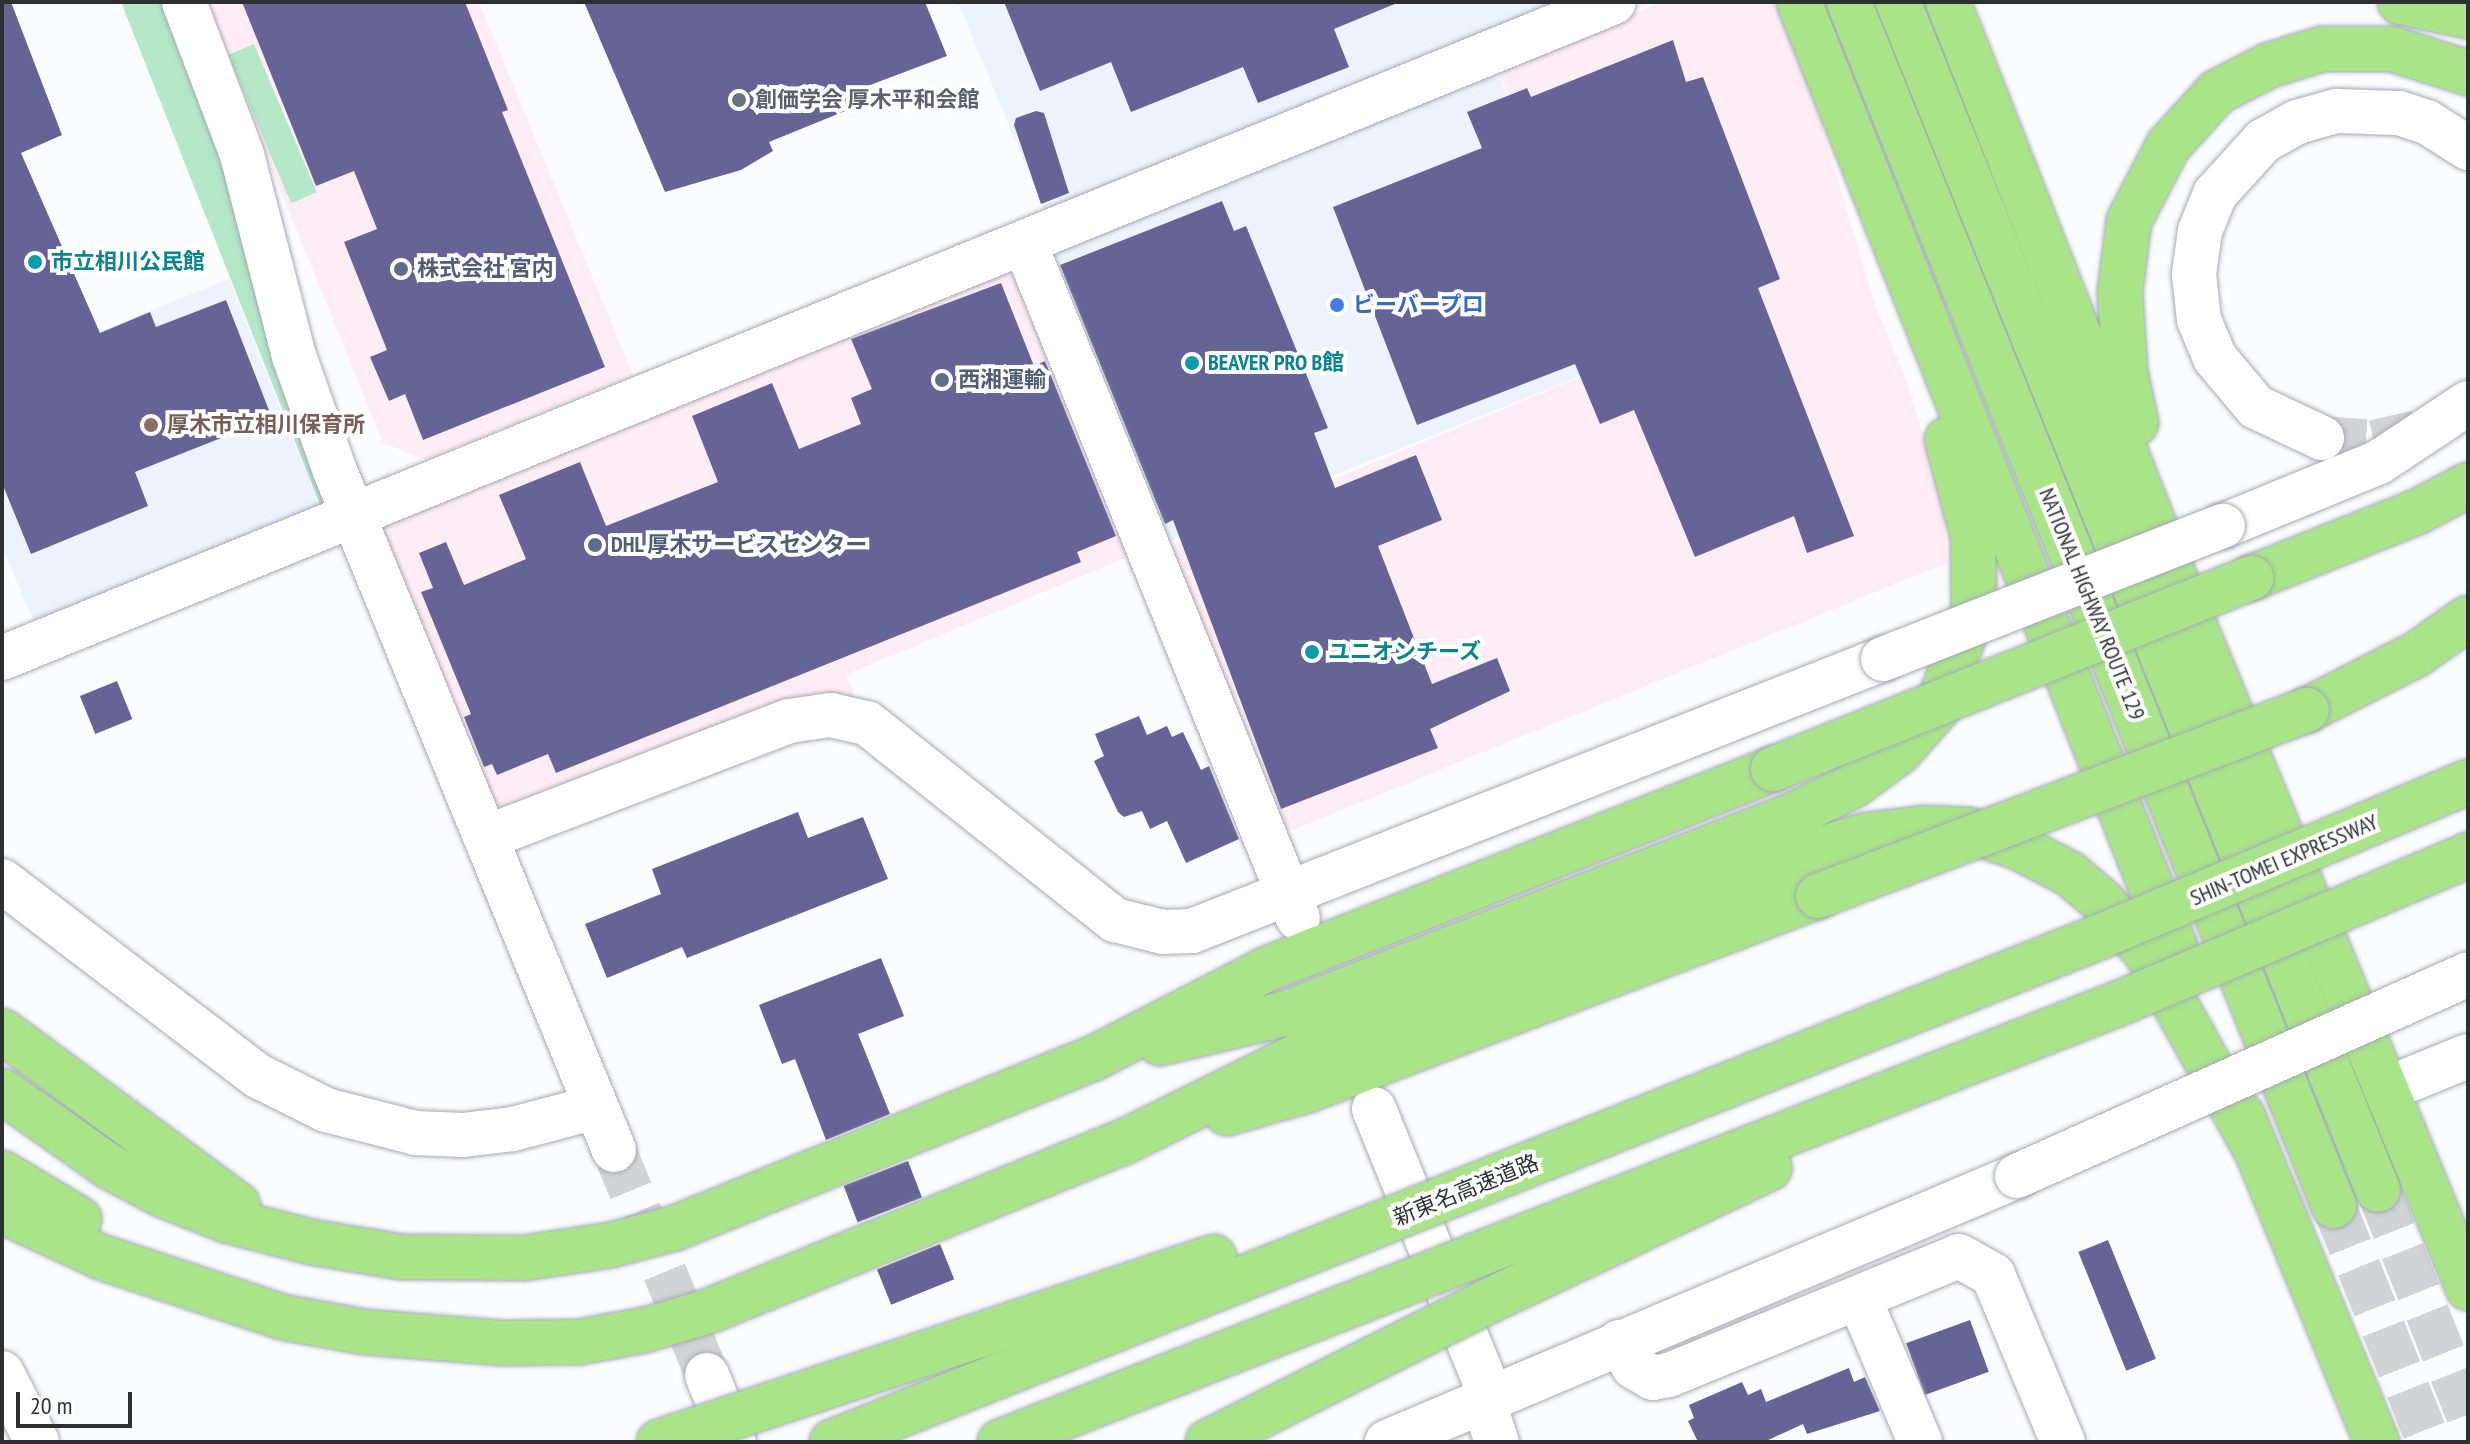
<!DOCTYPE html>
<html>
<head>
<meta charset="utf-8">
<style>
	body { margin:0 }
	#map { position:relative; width:2470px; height:1444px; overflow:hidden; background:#fafcfe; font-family:"PT Sans Narrow","Noto Sans JP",sans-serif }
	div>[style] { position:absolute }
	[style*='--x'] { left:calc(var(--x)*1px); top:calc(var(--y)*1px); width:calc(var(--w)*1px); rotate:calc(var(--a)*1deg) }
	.built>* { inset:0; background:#ecf3fd; transform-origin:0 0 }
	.industrial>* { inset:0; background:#ffecf5 }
	.green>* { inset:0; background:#b4e7c6; transform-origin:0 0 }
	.building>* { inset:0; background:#666396; transform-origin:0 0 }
	.minor-tunnel>* { height:44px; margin-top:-22px; transform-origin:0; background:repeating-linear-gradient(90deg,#d1d3d5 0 44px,transparent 0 66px) }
	.highway-tunnel>* { height:44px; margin-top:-22px; transform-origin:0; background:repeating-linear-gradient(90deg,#d1d3d5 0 44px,transparent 0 66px) }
	.roads { filter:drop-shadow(0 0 2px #a4aab4) drop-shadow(0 0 2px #a4aab4) }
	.minor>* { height:44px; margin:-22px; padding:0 22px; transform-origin:22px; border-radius:22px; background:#fff }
	.highway>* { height:44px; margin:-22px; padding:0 22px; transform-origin:22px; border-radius:22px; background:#a9e489 }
	.bridges { filter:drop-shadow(0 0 2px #a4aab4) drop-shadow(0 0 2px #a4aab4) }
	.minor-bridge>* { height:44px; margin:-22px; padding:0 22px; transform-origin:22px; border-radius:22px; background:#fff }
	.highway-bridge>* { height:44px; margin:-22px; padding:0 22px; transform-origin:22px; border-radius:22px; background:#a9e489 }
	.dots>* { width:22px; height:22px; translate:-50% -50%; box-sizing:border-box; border:4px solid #fff; border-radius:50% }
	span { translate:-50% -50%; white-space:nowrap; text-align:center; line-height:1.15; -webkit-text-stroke:8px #fff; paint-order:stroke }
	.worship-label { font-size:22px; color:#5b616d; font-weight:700 }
	.left { translate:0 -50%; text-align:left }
	.culture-label { font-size:22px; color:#0d838f; font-weight:700 }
	.service-label { font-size:22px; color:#4e5e75; font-weight:700 }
	.shop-label { font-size:22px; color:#366cbe; font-weight:700 }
	.education-label { font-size:22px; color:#785e54; font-weight:700 }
	.street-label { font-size:22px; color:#2d2f33 }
	.frame { position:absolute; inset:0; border:4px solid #2d2f33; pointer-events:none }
	.scale { position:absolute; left:16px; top:1392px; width:116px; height:36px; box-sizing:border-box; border:4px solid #2d2f33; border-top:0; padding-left:10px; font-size:24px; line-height:28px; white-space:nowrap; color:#2d2f33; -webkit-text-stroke:6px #fff; paint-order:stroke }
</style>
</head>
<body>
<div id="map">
	<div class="built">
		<div style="clip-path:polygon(958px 2px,1556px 2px,1044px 210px)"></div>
		<div style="left:1496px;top:69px;width:316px;height:480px;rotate:68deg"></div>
		<div style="clip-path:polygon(229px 279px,320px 508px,34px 622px,2px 547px,2px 371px)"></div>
	</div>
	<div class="industrial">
		<div style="clip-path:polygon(204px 2px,479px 2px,633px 375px,426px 460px,383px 443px)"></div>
		<div style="clip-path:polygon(1663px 2px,1785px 2px,1874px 302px,1906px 379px,1943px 503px,1947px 563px,1288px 832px,1271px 827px,1159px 551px,1612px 364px,1498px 69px)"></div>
		<div style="clip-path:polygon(1000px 269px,1017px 279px,1132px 555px,846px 675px,856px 700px,500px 814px,380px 526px)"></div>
	</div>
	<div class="green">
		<div style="clip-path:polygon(121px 2px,167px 2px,240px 191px,334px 506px,324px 515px)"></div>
		<div style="left:254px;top:44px;width:161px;height:28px;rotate:67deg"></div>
	</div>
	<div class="building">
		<div style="clip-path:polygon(2px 2px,11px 2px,62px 135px,21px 153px,100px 333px,150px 312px,156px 327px,226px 300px,272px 418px,135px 472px,148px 506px,31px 554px,2px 483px)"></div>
		<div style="clip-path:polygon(242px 2px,465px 2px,508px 110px,502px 112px,605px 367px,423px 440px,405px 394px,389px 401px,370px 357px,387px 350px,344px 242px,377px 229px,354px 171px,316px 186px)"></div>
		<div style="clip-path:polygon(584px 2px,925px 2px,947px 56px,849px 93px,855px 107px,769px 142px,773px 151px,741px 170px,665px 192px)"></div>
		<div style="clip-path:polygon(1004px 2px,1397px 2px,1397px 3px,1334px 29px,1349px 67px,1258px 103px,1243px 67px,1131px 112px,1111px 62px,1040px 91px)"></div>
		<div style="clip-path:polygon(1673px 40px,1686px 82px,1703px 77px,1780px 279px,1758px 288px,1854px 536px,1807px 553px,1794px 516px,1695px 557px,1634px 410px,1600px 424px,1575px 364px,1417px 425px,1333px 207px,1482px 148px,1467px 112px,1527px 88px,1531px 97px)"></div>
		<div style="clip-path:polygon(1036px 111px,1044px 113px,1069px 193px,1041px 204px,1014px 125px,1016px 118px)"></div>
		<div style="clip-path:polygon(1222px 201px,1234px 231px,1246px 226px,1328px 428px,1314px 433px,1335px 488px,1416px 455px,1442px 520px,1378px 546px,1432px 684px,1497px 658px,1510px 691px,1430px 729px,1438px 748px,1281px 809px,1173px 520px,1165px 524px,1060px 265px)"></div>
		<div style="clip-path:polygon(1001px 283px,1034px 366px,1045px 361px,1116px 536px,1077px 552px,1081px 562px,556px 773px,548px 754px,497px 775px,492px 764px,484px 767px,464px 717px,471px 714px,421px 592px,433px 588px,419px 553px,446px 542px,464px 585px,526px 559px,499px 495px,580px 462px,606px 526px,718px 482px,692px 416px,772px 383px,799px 449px,861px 424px,851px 398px,872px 389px,851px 339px)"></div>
		<div style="left:117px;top:681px;width:41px;height:40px;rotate:68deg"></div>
		<div style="clip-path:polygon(1139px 716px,1147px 735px,1167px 726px,1172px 737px,1183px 732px,1201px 770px,1209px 766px,1239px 839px,1186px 863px,1167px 821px,1150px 829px,1142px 811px,1124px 817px,1118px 812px,1094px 761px,1104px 756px,1095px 734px)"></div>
		<div style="clip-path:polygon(798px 812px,808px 838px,863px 817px,888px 879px,687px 958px,682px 947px,607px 978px,585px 924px,661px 894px,652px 869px)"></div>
		<div style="clip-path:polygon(881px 958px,904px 1016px,858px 1034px,890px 1114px,826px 1140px,795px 1059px,782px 1064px,759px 1005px)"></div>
		<div style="left:908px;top:1161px;width:39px;height:69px;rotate:69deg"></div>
		<div style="left:2108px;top:1240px;width:128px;height:32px;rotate:68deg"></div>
		<div style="left:940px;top:1244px;width:38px;height:68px;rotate:68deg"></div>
		<div style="left:1970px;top:1320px;width:55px;height:68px;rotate:70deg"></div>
		<div style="clip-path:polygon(1849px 1368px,1854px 1382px,1865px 1377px,1880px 1411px,1807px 1434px,1803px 1424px,1764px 1442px,1698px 1442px,1688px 1421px,1694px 1418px,1689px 1405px,1742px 1382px,1748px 1395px,1761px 1389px,1766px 1402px)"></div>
	</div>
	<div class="minor-tunnel">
		<div style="--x:2322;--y:438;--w:52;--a:4.4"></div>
		<div style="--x:2374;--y:442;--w:53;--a:-13"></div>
		<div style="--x:614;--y:1150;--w:243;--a:67.5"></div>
	</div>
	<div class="highway-tunnel">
		<div style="--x:2378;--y:1190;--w:242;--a:68.2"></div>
		<div style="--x:2334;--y:1206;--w:254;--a:68.1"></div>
	</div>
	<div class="roads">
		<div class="minor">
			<div style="--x:184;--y:2;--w:164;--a:69.2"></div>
			<div style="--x:242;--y:155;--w:208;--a:75.5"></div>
			<div style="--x:294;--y:356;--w:122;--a:70.4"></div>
			<div style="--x:335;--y:471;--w:734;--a:67.66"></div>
			<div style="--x:1025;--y:244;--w:727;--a:67.95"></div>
			<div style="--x:2322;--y:438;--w:73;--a:-154.8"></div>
			<div style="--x:2256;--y:407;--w:64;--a:-129.9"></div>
			<div style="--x:2215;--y:358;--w:41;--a:-112.8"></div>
			<div style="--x:2199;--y:320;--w:46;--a:-96.2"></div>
			<div style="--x:2194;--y:274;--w:43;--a:-82.1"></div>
			<div style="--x:2200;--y:231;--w:40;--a:-68"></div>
			<div style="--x:2215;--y:194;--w:72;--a:-47.8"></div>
			<div style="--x:2263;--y:141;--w:39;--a:-29"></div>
			<div style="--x:2297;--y:122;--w:41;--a:-15.8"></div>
			<div style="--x:2336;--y:111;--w:63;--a:1.8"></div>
			<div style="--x:2399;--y:113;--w:29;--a:18"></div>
			<div style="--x:2427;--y:122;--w:49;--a:32.4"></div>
			<div style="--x:2223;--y:526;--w:169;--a:-22.3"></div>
			<div style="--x:2379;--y:462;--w:107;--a:-33.5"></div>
			<div style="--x:2;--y:658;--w:1740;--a:-22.14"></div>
			<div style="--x:487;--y:837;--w:324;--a:-21"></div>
			<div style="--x:789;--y:721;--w:42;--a:-8.1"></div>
			<div style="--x:831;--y:715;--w:37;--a:13"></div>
			<div style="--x:867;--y:723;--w:317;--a:38.5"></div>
			<div style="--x:1115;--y:920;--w:49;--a:14"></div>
			<div style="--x:1163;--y:932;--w:29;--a:-2"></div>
			<div style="--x:1192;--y:931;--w:743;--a:-21.49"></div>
			<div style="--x:2;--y:881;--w:322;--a:37.3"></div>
			<div style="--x:258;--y:1076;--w:76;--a:26.6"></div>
			<div style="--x:326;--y:1110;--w:93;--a:14.3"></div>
			<div style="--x:416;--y:1133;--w:47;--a:2.4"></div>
			<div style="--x:463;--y:1135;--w:50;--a:-6.8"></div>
			<div style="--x:513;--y:1129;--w:86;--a:-14.8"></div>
			<div style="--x:2389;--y:1088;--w:85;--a:-22.1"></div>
			<div style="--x:1374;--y:1109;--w:309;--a:67.9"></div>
			<div style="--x:1490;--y:1395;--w:15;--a:106"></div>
			<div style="--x:1486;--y:1409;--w:35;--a:72"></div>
			<div style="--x:1859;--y:1298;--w:156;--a:67"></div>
			<div style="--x:1619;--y:1342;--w:29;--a:59"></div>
			<div style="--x:1634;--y:1367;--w:22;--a:30"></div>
			<div style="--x:1653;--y:1378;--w:16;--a:-11"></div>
			<div style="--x:1669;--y:1375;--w:313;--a:-22.3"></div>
			<div style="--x:1959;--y:1256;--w:39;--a:29"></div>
			<div style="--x:1993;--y:1275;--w:181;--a:67.3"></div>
			<div style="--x:2;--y:1373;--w:77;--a:63.1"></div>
			<div style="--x:707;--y:1375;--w:72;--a:68.1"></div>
			<div style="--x:1387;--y:1442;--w:684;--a:-22.89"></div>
		</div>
		<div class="highway">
			<div style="--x:1799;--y:2;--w:1017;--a:68.3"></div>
			<div style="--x:1849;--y:2;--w:1298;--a:68.06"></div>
			<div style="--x:1898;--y:2;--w:1281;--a:68"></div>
			<div style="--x:1948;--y:2;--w:633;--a:68.5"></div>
			<div style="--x:2180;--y:591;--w:754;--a:67.55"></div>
			<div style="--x:2400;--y:2;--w:69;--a:11.6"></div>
			<div style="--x:2136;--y:423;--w:52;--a:-102.2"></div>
			<div style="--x:2125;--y:372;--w:80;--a:-93.6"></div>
			<div style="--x:2120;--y:292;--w:72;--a:-82.8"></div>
			<div style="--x:2129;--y:221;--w:85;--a:-62.5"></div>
			<div style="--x:2168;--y:146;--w:73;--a:-47.8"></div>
			<div style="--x:2217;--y:92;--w:59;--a:-27"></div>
			<div style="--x:2270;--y:65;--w:54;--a:-17.1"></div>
			<div style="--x:2322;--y:49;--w:70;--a:0"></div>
			<div style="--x:2392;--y:49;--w:80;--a:17.5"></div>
			<div style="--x:2251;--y:578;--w:179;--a:-21.7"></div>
			<div style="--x:2417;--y:512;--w:58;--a:-27.9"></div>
			<div style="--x:2307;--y:710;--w:123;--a:-27"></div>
			<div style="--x:2417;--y:654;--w:62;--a:-35.2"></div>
			<div style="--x:2;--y:1031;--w:293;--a:36.4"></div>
			<div style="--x:1160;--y:1043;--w:127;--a:-13.2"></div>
			<div style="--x:1284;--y:1014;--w:547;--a:-21.35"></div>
			<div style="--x:1793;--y:815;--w:68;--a:-26.2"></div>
			<div style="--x:1854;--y:785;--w:56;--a:-36.3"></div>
			<div style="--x:1899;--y:752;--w:57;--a:-48.5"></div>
			<div style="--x:1937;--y:709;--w:108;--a:-69.9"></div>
			<div style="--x:1974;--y:608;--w:72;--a:-90.8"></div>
			<div style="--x:1973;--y:536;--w:100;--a:-105"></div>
			<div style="--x:2;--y:1091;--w:132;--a:35.1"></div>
			<div style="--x:110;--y:1167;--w:60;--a:27.8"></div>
			<div style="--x:163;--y:1195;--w:68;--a:21.6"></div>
			<div style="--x:226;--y:1220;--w:88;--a:14.5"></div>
			<div style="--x:311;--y:1242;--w:92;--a:9.4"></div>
			<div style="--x:402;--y:1257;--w:122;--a:0.5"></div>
			<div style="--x:524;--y:1258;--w:88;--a:-8.5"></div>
			<div style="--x:611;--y:1245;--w:66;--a:-14.9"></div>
			<div style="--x:675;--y:1228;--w:450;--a:-22.1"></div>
			<div style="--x:1092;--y:1059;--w:197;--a:-27.2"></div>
			<div style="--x:1267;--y:969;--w:544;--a:-21.57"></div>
			<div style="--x:1227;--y:1113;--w:84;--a:-15.9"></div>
			<div style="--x:1308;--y:1090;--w:546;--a:-20.83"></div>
			<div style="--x:2242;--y:1115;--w:354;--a:67.6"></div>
			<div style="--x:2;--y:1173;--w:90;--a:30.9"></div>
			<div style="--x:2;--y:1211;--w:109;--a:24.9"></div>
			<div style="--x:101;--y:1257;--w:191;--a:18.3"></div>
			<div style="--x:282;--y:1317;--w:83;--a:10.4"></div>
			<div style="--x:364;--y:1332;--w:141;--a:4.5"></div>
			<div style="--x:505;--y:1343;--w:74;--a:-0.8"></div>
			<div style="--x:579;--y:1342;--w:67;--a:-10.3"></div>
			<div style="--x:645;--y:1330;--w:67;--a:-16.5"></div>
			<div style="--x:709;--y:1311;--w:448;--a:-22.2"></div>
			<div style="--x:1124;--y:1142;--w:202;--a:-26.4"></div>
			<div style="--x:1305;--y:1052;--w:543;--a:-21.61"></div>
			<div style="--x:1810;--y:852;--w:59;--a:-16.6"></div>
			<div style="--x:1867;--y:835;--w:59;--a:-6.8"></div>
			<div style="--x:1926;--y:828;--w:42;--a:2.7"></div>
			<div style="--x:1968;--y:830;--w:53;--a:18.8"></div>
			<div style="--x:2018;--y:847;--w:59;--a:27.4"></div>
			<div style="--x:2070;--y:874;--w:43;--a:40.3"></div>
			<div style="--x:2103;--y:902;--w:66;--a:49.3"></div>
			<div style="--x:2146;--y:952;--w:220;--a:60.9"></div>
		</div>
	</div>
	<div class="bridges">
		<div class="minor-bridge">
			<div style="--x:1883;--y:659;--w:365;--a:-21.4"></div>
			<div style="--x:2017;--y:1176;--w:494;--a:-24.1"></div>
		</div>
		<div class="highway-bridge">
			<div style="--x:1773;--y:769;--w:515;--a:-21.78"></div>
			<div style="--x:1818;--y:896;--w:523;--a:-20.83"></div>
			<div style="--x:659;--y:1442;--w:585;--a:-18.43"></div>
			<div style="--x:832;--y:1442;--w:1364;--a:-21.73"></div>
			<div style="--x:2099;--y:937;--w:400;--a:-22.8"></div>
			<div style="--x:1000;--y:1442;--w:1211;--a:-21.41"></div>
			<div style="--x:2127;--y:1000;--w:371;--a:-23"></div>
			<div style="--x:1208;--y:1442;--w:307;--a:-26.7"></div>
			<div style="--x:1482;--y:1304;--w:318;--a:-25.3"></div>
		</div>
	</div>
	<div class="dots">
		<div style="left:739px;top:100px;background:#6b7280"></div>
		<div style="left:35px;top:262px;background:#0f9aa8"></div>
		<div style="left:401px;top:269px;background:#5c6f8a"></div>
		<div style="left:1337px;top:305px;background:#3f7fe0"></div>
		<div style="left:1192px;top:363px;background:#0f9aa8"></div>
		<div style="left:942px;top:380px;background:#5c6f8a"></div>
		<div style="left:151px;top:425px;background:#8d6e63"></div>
		<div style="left:595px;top:545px;background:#5c6f8a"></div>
		<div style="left:1312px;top:652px;background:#0f9aa8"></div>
	</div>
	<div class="worship-label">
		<span class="left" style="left:755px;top:100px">創価学会 厚木平和会館</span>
	</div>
	<div class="culture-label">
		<span class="left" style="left:51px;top:262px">市立相川公民館</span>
		<span class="left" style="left:1208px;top:363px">BEAVER PRO B館</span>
		<span class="left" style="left:1328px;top:652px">ユニオンチーズ</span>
	</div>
	<div class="service-label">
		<span class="left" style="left:417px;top:269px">株式会社 宮内</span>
		<span class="left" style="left:958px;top:380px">西湘運輸</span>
		<span class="left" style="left:611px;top:545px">DHL 厚木サービスセンター</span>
	</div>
	<div class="shop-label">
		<span class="left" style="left:1353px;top:305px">ビーバープロ</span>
	</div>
	<div class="education-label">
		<span class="left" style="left:167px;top:425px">厚木市立相川保育所</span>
	</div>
	<div class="street-label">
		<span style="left:2092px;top:604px;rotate:68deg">NATIONAL HIGHWAY ROUTE 129</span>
		<span style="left:2284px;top:860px;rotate:-23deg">SHIN-TOMEI EXPRESSWAY</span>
		<span style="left:1466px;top:1190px;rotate:-22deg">新東名高速道路</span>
	</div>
	<div class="frame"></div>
	<div class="scale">20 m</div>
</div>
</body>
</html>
